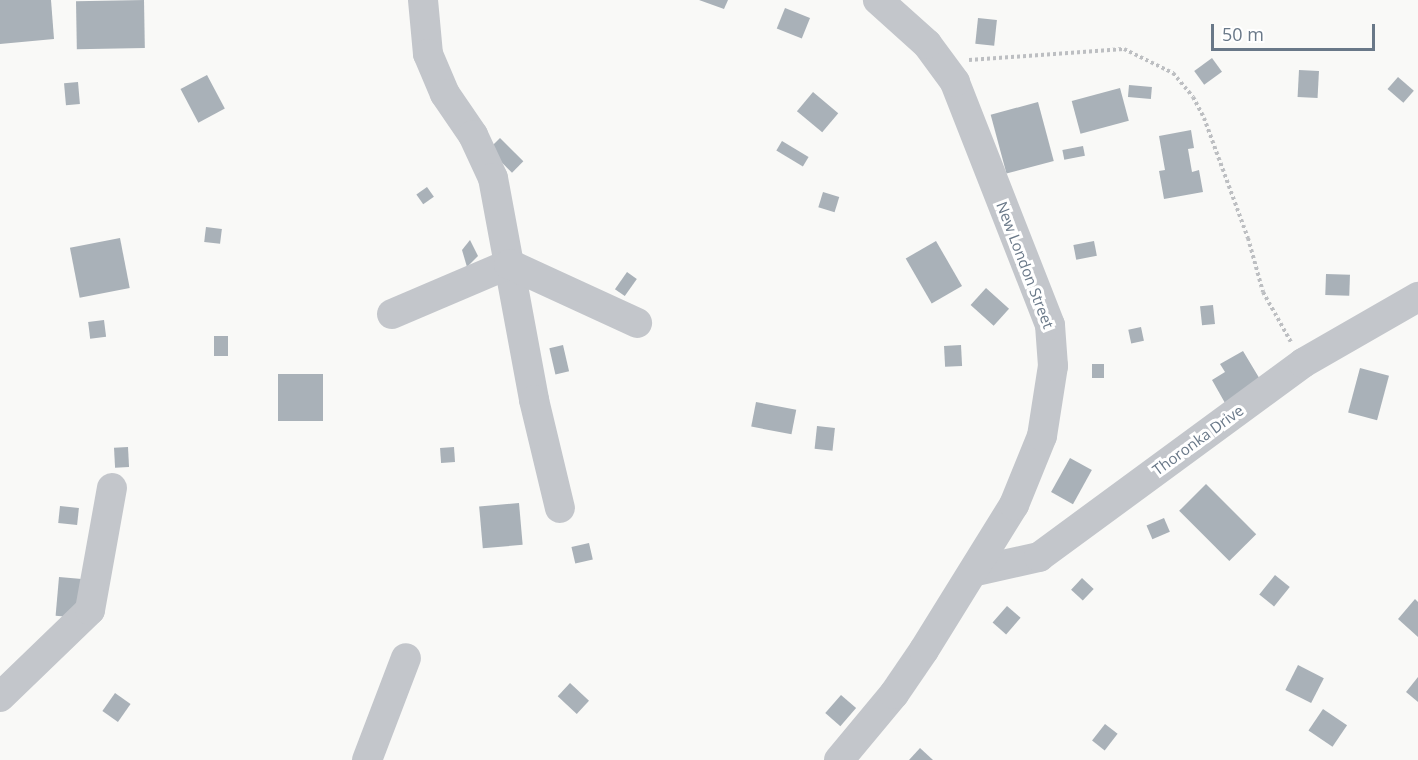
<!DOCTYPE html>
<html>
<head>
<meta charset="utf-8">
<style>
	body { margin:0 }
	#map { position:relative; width:1418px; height:760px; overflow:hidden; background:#f9f9f7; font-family:"Open Sans",sans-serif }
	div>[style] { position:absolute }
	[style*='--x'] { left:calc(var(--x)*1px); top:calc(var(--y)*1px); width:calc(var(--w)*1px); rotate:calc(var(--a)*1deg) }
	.building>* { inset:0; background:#a9b1b8; transform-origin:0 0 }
	.path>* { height:4px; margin-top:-2px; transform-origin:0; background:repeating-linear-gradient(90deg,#bdbfc2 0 3px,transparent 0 6px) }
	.minor>* { height:30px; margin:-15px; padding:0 15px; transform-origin:15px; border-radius:15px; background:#c3c6cb }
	span { translate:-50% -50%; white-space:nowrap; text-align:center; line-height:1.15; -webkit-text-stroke:6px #fff; paint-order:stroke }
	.street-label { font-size:15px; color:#697888 }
	.scale { position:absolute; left:1211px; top:24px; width:164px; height:27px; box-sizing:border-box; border:3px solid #697888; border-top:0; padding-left:8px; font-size:18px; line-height:21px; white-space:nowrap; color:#697888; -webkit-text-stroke:4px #fff; paint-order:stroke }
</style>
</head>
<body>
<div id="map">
	<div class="building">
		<div style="clip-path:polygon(0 0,51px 0,54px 39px,0 44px)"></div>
		<div style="left:144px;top:0;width:48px;height:68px;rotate:89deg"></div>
		<div style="clip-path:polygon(699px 0,728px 0,724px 9px)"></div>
		<div style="left:785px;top:8px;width:27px;height:22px;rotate:22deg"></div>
		<div style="left:978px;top:18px;width:19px;height:26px;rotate:6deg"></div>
		<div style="left:1212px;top:58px;width:17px;height:22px;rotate:54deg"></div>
		<div style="left:1299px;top:70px;width:20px;height:27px;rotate:3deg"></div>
		<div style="left:207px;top:75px;width:38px;height:30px;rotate:62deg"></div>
		<div style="left:1398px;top:77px;width:21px;height:16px;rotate:41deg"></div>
		<div style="left:78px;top:82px;width:22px;height:14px;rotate:85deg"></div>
		<div style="left:1129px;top:85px;width:23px;height:12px;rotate:5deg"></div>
		<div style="left:1120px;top:88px;width:34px;height:50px;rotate:75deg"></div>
		<div style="left:813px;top:92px;width:33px;height:25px;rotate:40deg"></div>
		<div style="left:1038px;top:102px;width:61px;height:49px;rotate:75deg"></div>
		<div style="clip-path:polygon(1191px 130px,1194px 148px,1188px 149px,1192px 172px,1199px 170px,1203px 192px,1164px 199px,1159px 171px,1165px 170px,1159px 136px)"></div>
		<div style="left:500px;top:138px;width:33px;height:16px;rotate:45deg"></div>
		<div style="left:782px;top:141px;width:31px;height:11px;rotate:31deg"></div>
		<div style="left:1083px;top:146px;width:10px;height:21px;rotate:79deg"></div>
		<div style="left:427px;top:187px;width:12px;height:13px;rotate:55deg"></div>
		<div style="left:823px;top:192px;width:17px;height:16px;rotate:17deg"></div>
		<div style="left:206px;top:227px;width:16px;height:15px;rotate:7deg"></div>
		<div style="left:120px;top:238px;width:51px;height:51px;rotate:79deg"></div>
		<div style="clip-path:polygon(470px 240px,478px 256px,467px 267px,462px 250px)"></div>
		<div style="left:936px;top:241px;width:52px;height:35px;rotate:60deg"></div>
		<div style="left:1094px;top:241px;width:15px;height:21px;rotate:79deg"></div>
		<div style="left:627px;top:272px;width:12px;height:21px;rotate:35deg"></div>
		<div style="left:1326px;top:274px;width:24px;height:21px;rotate:2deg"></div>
		<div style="left:986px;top:288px;width:31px;height:23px;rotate:42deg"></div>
		<div style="left:1213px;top:305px;width:19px;height:13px;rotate:84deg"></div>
		<div style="left:104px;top:320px;width:17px;height:16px;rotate:83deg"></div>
		<div style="left:1141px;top:327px;width:14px;height:13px;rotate:78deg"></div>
		<div style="left:214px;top:336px;width:14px;height:20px"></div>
		<div style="left:563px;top:345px;width:27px;height:14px;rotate:77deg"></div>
		<div style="left:961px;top:345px;width:21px;height:17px;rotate:87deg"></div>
		<div style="clip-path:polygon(1243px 351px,1261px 381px,1225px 403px,1212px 380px,1225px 372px,1220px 364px)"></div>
		<div style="left:1092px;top:364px;width:12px;height:14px"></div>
		<div style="left:1360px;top:368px;width:30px;height:46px;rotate:15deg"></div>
		<div style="left:323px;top:374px;width:47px;height:45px;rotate:90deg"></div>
		<div style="left:756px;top:402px;width:41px;height:25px;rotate:11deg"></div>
		<div style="left:817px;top:426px;width:18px;height:23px;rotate:6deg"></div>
		<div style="left:128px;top:447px;width:20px;height:14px;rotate:87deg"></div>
		<div style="left:454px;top:447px;width:15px;height:14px;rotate:86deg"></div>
		<div style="left:1070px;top:458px;width:25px;height:39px;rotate:29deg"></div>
		<div style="left:1206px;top:484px;width:71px;height:38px;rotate:45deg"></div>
		<div style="left:519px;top:503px;width:42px;height:40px;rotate:85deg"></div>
		<div style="left:60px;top:506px;width:19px;height:17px;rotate:6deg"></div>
		<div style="left:1164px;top:518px;width:15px;height:19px;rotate:67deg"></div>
		<div style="left:589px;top:543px;width:17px;height:18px;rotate:77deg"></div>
		<div style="left:1275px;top:575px;width:19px;height:25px;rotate:39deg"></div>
		<div style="left:59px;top:577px;width:23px;height:39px;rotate:5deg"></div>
		<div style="left:1082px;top:578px;width:16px;height:16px;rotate:43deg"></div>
		<div style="clip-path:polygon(1415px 599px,1418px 602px,1418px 637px,1398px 619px)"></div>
		<div style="left:1007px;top:606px;width:18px;height:22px;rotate:41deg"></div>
		<div style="left:1298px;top:665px;width:29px;height:28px;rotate:27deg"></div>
		<div style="clip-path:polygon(1418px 677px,1418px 702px,1406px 692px)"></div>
		<div style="left:570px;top:683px;width:26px;height:18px;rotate:43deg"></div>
		<div style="left:115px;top:693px;width:19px;height:22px;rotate:35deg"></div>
		<div style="left:841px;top:695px;width:20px;height:24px;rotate:41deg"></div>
		<div style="left:1323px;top:709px;width:29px;height:26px;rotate:34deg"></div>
		<div style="left:1105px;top:724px;width:16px;height:21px;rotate:38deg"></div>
		<div style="clip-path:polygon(920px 748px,933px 760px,909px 760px)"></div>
	</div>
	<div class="path">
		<div style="--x:969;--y:60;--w:155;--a:-4.1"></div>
		<div style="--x:1124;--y:49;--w:55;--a:26.1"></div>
		<div style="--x:1173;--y:73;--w:31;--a:50"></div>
		<div style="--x:1193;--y:97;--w:24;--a:62"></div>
		<div style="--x:1204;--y:118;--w:128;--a:69.9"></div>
		<div style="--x:1248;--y:238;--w:56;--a:74.5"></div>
		<div style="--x:1263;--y:292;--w:57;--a:60.8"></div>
	</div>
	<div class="minor">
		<div style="--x:423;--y:0;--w:54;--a:84.7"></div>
		<div style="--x:428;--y:54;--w:43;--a:67"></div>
		<div style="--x:445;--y:94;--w:50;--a:55.7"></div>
		<div style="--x:473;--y:135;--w:47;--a:65.1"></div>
		<div style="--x:493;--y:178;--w:226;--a:79.5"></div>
		<div style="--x:534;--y:400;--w:111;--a:76.5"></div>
		<div style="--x:392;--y:314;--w:127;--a:-23.1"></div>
		<div style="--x:509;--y:264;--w:141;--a:24.7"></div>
		<div style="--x:976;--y:571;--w:65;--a:-12.5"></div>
		<div style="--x:1039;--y:557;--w:328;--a:-36.3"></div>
		<div style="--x:1303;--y:363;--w:133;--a:-29.9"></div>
		<div style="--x:0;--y:697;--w:125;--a:-44"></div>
		<div style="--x:90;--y:610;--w:124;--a:-79.8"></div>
		<div style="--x:367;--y:760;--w:109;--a:-69.1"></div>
		<div style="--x:839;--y:760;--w:86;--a:-50.2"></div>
		<div style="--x:894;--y:694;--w:53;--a:-55.7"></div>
		<div style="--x:924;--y:650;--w:171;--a:-58.2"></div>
		<div style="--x:1014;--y:505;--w:74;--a:-67.9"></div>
		<div style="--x:1042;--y:436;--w:71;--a:-81.1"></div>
		<div style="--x:1053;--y:366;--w:41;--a:-94.2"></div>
		<div style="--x:1050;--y:325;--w:261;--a:-111.4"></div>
		<div style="--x:955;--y:82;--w:47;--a:-126.4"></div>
		<div style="--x:927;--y:44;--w:66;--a:-138.1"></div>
	</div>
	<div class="street-label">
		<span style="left:1025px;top:265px;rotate:69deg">New London Street</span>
		<span style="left:1198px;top:440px;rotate:-36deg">Thoronka Drive</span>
	</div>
	<div class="scale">50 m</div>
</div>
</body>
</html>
